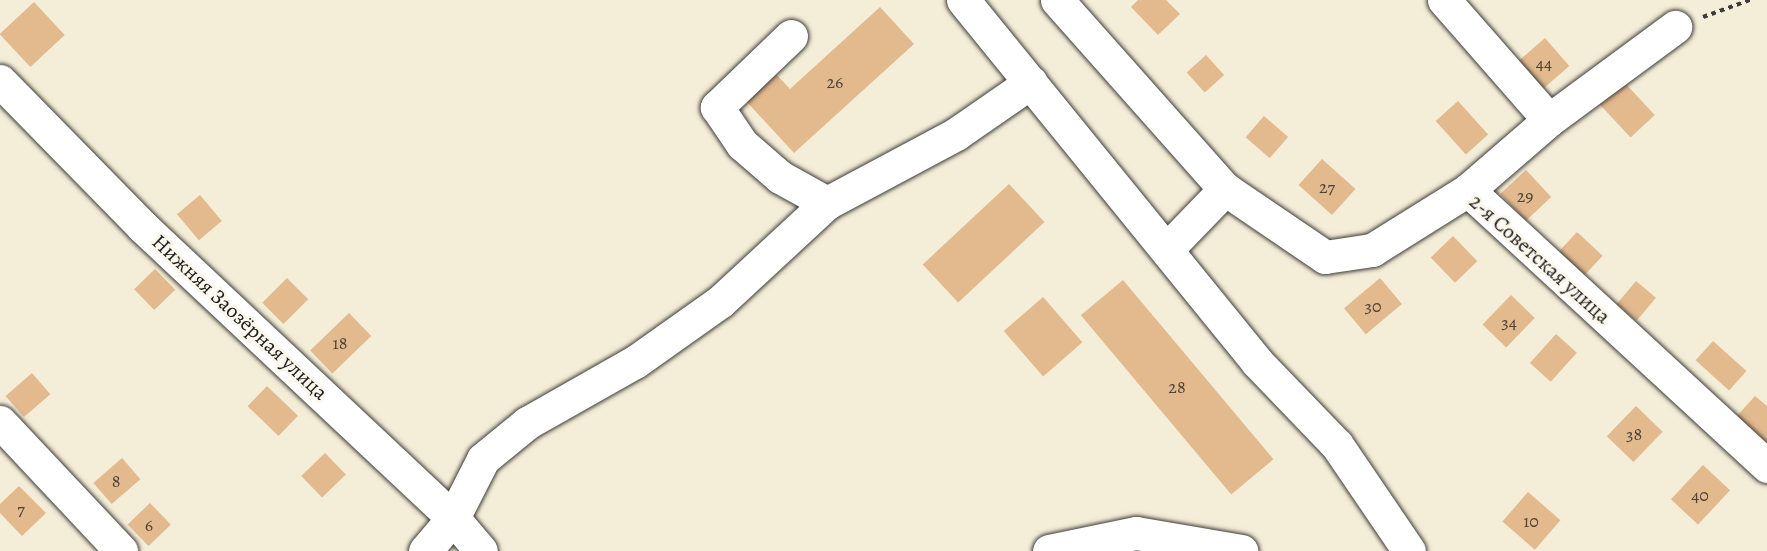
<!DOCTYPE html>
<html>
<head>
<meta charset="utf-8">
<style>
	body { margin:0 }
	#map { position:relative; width:1767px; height:551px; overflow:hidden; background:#f4edd7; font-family:Alegreya,serif }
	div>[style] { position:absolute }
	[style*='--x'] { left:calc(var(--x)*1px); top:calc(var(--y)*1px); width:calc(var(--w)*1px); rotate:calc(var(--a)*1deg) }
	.building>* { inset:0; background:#e3b98e; transform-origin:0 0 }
	.path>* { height:4px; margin-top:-2px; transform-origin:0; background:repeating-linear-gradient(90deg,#3c3b38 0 4.5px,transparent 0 9px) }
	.roads { filter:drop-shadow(0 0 2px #3c3b38) drop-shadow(0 0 2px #3c3b38) }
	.minor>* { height:33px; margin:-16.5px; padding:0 16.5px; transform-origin:16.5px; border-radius:16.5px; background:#fff }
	span { translate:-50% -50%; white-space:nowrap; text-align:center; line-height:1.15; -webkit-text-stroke:6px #fbf7ec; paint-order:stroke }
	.number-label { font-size:18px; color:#4e4338 }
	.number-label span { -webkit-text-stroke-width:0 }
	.street-label { font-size:21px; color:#1c1c1c }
</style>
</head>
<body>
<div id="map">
	<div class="building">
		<div style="clip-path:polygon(1138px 0,1166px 0,1180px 14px,1158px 35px,1131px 7px)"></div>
		<div style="left:34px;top:2px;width:45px;height:47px;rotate:47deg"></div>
		<div style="clip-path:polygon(880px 7px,914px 44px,794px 153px,746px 101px,776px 74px,790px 89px)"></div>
		<div style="left:1545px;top:38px;width:37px;height:35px;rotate:49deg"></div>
		<div style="left:1206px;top:55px;width:27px;height:26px;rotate:48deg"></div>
		<div style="left:1624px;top:82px;width:45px;height:33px;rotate:47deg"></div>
		<div style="left:1458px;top:101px;width:45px;height:30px;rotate:48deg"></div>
		<div style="left:1264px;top:116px;width:32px;height:28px;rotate:41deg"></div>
		<div style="left:1322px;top:159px;width:45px;height:35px;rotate:42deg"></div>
		<div style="left:1526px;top:170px;width:37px;height:35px;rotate:47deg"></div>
		<div style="left:1009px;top:184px;width:52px;height:118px;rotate:47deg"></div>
		<div style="left:200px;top:195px;width:34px;height:30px;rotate:50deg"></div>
		<div style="left:1577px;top:232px;width:35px;height:30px;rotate:43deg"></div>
		<div style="left:1453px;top:236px;width:35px;height:31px;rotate:46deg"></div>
		<div style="left:155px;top:269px;width:29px;height:29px;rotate:46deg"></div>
		<div style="left:287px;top:278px;width:30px;height:35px;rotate:45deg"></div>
		<div style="left:1380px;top:278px;width:34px;height:47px;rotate:50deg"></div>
		<div style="left:1123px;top:280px;width:234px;height:55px;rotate:50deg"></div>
		<div style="left:1636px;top:281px;width:26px;height:30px;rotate:40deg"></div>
		<div style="left:1511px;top:295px;width:33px;height:41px;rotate:44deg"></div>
		<div style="left:1043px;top:297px;width:60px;height:52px;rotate:49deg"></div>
		<div style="left:349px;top:313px;width:32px;height:54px;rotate:46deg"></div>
		<div style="left:1556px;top:334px;width:28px;height:39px;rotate:42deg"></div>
		<div style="left:1713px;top:341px;width:45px;height:26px;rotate:42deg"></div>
		<div style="left:32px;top:373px;width:28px;height:35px;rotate:49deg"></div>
		<div style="left:267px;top:386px;width:43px;height:28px;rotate:44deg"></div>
		<div style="clip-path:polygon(1755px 396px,1767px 406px,1767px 443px,1737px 416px)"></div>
		<div style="left:1636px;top:406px;width:37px;height:42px;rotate:44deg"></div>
		<div style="left:325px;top:453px;width:30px;height:33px;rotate:46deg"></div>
		<div style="left:122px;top:458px;width:28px;height:38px;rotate:49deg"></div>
		<div style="left:1703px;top:465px;width:37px;height:47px;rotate:43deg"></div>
		<div style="clip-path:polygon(19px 486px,46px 513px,22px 536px,0 513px,0 504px)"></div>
		<div style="left:1528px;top:492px;width:43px;height:39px;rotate:41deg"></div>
		<div style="left:150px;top:503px;width:30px;height:31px;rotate:46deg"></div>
	</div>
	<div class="path">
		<div style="--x:1703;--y:17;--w:50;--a:-19.9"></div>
	</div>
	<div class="roads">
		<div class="minor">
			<div style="--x:963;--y:0;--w:466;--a:50.9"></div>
			<div style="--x:1257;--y:362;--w:115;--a:46.1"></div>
			<div style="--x:1337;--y:445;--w:128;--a:55.8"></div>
			<div style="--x:1057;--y:0;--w:253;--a:48.4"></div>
			<div style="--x:1225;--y:189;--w:121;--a:34.2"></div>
			<div style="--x:1325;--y:257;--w:48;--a:-8.5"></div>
			<div style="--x:1372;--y:250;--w:113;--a:-32"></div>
			<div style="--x:1468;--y:190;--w:407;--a:42.7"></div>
			<div style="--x:1444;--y:0;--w:159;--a:48.8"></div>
			<div style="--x:791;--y:36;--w:103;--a:136.2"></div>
			<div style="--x:717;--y:107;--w:45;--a:56"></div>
			<div style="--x:742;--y:144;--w:50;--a:41"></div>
			<div style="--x:780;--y:177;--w:54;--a:29"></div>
			<div style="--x:0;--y:81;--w:204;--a:45.6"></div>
			<div style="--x:143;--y:227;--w:425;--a:43.2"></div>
			<div style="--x:453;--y:518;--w:43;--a:49.7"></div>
			<div style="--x:1468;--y:190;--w:107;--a:-40.8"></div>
			<div style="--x:1549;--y:120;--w:157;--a:-36.4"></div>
			<div style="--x:1169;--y:247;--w:81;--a:-46"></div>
			<div style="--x:0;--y:422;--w:177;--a:46.8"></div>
			<div style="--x:425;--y:551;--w:43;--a:-49.7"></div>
			<div style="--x:453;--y:518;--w:66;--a:-63"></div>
			<div style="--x:483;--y:459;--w:57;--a:-39.3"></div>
			<div style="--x:527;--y:423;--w:124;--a:-29.5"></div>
			<div style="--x:635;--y:362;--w:105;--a:-35.3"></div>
			<div style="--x:721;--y:301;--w:144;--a:-42.8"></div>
			<div style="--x:827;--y:203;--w:146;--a:-28.1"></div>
			<div style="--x:956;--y:134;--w:91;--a:-34.7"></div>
			<div style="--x:1049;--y:551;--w:89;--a:-11.7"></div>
			<div style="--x:1136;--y:533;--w:107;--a:9.7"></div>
		</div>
	</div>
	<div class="number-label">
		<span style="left:1544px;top:63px">44</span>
		<span style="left:835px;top:82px">26</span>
		<span style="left:1327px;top:187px">27</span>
		<span style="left:1525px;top:196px">29</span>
		<span style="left:1373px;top:306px">30</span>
		<span style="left:1509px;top:322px">34</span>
		<span style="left:340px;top:343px">18</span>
		<span style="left:1177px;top:387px">28</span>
		<span style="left:1634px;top:434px">38</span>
		<span style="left:116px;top:481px">8</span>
		<span style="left:1700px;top:495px">40</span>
		<span style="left:21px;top:509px">7</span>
		<span style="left:1531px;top:521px">10</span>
		<span style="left:149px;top:525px">6</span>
	</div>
	<div class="street-label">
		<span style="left:1540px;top:259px;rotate:42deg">2-я Советская улица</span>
		<span style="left:240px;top:317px;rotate:43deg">Нижняя Заозёрная улица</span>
	</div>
</div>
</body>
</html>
